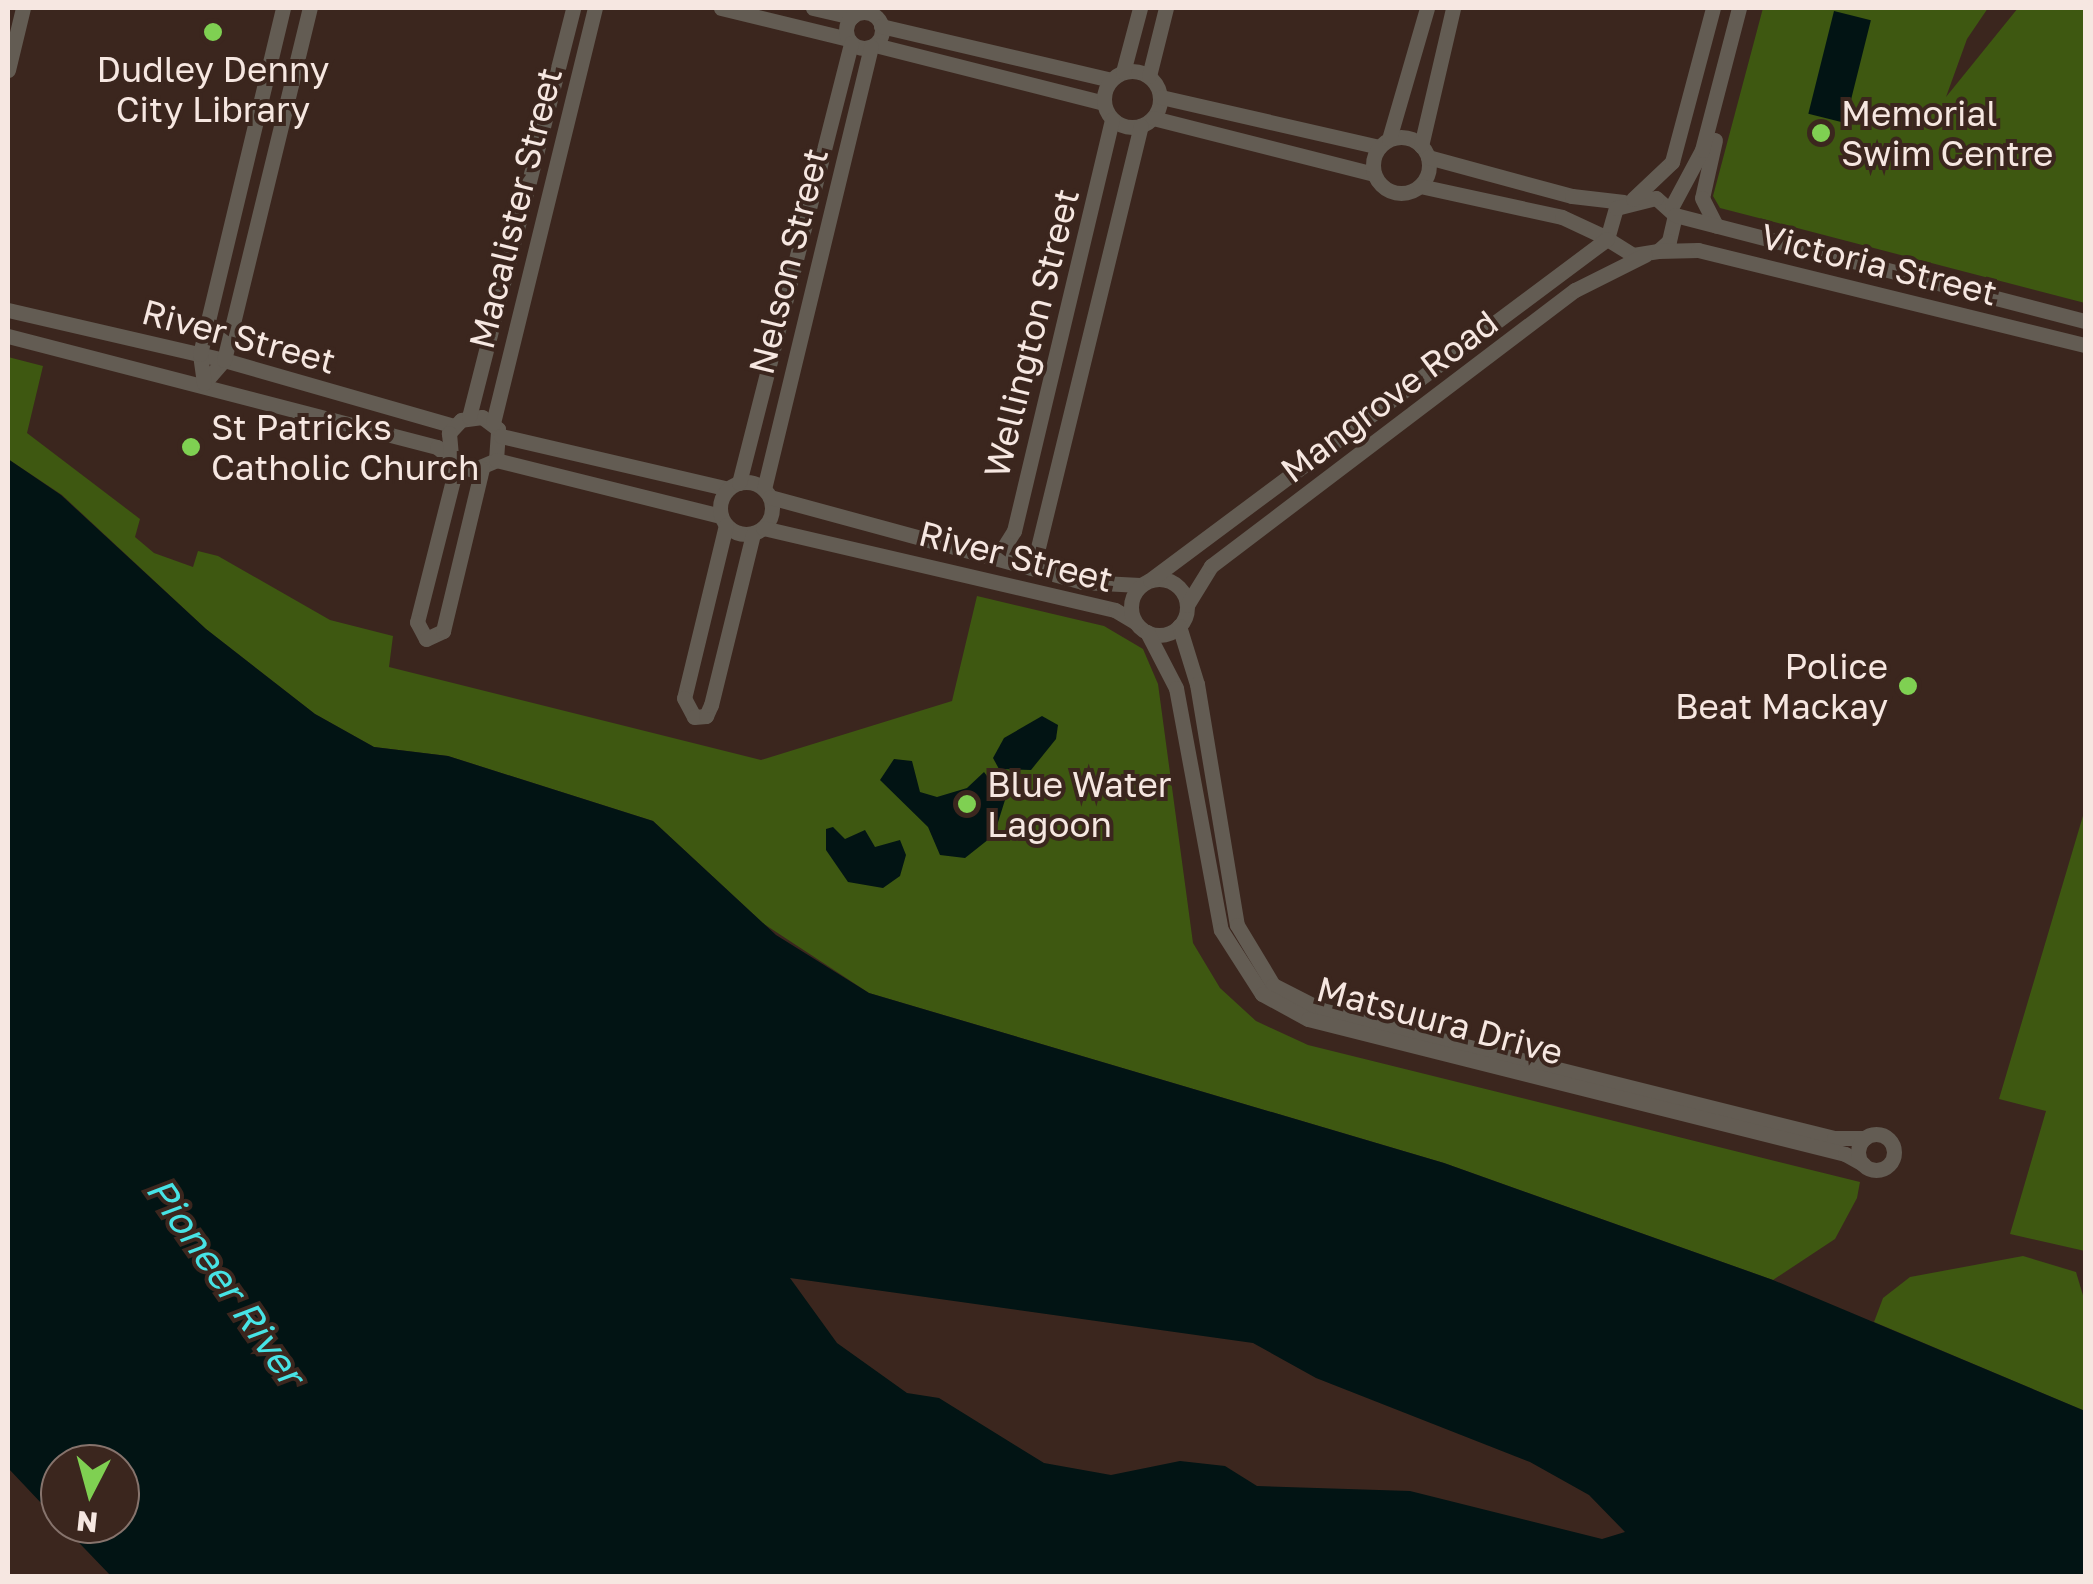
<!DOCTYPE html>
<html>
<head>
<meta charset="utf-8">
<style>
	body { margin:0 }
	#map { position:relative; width:2093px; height:1584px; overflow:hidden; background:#3b261e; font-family:"Golos Text",sans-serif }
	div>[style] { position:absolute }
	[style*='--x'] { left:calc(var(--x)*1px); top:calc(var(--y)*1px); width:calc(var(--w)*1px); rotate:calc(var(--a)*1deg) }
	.green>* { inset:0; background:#3e5811 }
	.water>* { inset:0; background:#021414; transform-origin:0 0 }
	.tertiary>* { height:15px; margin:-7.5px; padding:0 7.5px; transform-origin:7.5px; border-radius:7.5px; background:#635c53 }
	.tertiary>.ring { margin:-7.5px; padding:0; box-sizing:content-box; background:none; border:15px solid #635c53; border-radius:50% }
	.dots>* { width:28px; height:28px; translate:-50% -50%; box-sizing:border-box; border:5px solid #3b261e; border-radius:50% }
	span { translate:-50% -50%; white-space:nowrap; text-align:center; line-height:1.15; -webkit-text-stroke:8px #3b261e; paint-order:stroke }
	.poi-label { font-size:35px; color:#f6e7e1 }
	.left { translate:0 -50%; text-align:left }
	.right { translate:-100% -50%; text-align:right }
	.street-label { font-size:35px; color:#f6e7e1 }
	.water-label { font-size:38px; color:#47e3e5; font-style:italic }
	.frame { position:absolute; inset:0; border:10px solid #f6e7e1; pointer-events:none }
	.north { position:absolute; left:40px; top:1444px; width:100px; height:100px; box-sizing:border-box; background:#3b261e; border:2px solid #86736c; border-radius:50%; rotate:186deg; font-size:28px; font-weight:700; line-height:40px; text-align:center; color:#f6e7e1 }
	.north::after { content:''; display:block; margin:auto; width:35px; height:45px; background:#7fd052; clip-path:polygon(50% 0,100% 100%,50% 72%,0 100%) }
</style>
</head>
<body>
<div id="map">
	<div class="green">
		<div style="clip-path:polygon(1763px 8px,1988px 8px,1967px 39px,1946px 97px,2018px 8px,2085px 8px,2085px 303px,1720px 208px,1713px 196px)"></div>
		<div style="clip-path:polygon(8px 357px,43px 366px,27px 433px,140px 519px,135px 537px,154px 553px,193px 567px,198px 551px,218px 556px,330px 620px,393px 636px,389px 667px,761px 760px,952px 701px,977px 596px,1104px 626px,1143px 649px,1158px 684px,1193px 943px,1220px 988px,1256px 1021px,1308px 1045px,1860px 1182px,1857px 1198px,1835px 1239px,1773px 1280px,1444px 1163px,869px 993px,764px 924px,653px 821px,448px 756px,374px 747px,315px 714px,206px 629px,62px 495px,8px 459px)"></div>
		<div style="clip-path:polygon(2085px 809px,2085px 1251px,2010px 1234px,2046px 1111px,1999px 1099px)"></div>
		<div style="clip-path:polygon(2023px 1256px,2076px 1272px,2085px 1302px,2085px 1411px,1874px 1322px,1883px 1298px,1910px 1277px)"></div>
	</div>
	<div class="water">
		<div style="left:1834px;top:11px;width:38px;height:106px;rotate:14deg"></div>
		<div style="clip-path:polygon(evenodd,8px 459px,61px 495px,206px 629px,315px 714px,374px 747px,448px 756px,653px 821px,776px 935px,869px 993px,1444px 1163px,1773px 1280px,2085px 1411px,2085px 1576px,111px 1576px,61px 1524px,120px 1524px,120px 1464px,60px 1464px,60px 1523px,8px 1468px,8px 459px,790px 1278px,1253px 1343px,1316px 1378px,1530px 1462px,1589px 1495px,1625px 1532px,1602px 1539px,1410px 1491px,1257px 1486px,1225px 1466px,1180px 1461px,1111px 1475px,1044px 1463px,939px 1398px,907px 1393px,837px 1343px,790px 1278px)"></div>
		<div style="clip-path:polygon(1042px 716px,1058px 725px,1056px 739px,1031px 770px,999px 769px,993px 758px,1004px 738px)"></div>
		<div style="clip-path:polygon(894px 759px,912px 761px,920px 792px,937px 797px,967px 788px,984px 772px,1005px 800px,994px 835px,965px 858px,940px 855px,928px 827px,880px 780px)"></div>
		<div style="clip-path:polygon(833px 827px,845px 839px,865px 830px,875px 847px,900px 840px,906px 855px,900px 876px,883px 888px,848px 882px,826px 850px,826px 829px)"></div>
	</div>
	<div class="tertiary">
		<div style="--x:721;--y:8;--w:131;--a:13.7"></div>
		<div style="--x:813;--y:8;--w:40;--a:13"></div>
		<div class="ring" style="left:846px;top:12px;width:21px;height:21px"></div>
		<div style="--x:881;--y:26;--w:236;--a:13.2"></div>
		<div style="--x:875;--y:45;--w:236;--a:14.2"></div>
		<div style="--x:8;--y:70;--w:64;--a:-76.4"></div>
		<div class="ring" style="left:1104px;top:71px;width:41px;height:41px"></div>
		<div style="--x:1123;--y:72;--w:66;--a:-75.1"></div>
		<div style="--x:1149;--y:76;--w:70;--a:-76"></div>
		<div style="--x:1161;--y:97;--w:224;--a:12.9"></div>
		<div style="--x:1153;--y:118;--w:228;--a:14.2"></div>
		<div class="ring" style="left:1373px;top:137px;width:41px;height:41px"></div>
		<div style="--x:1389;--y:139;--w:136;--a:-73.8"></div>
		<div style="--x:1715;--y:140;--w:59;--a:102.6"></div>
		<div style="--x:1702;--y:198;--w:31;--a:63"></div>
		<div style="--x:1421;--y:146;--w:142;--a:-76.9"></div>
		<div style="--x:1428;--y:157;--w:149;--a:15.2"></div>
		<div style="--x:1572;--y:196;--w:52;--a:6.6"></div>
		<div style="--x:1420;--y:186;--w:145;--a:12.3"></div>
		<div style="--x:1562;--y:217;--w:50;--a:25"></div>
		<div style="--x:1656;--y:198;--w:25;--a:42"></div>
		<div style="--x:1675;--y:215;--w:27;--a:103"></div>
		<div style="--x:1669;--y:241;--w:15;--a:138"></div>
		<div style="--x:1658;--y:251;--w:25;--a:171"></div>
		<div style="--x:1633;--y:255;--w:31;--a:-148"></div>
		<div style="--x:1607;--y:239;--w:32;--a:-74"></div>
		<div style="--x:1616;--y:208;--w:41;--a:-14"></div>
		<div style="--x:1633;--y:199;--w:54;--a:-43.5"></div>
		<div style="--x:1672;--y:162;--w:159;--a:-75.1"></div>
		<div style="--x:1672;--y:206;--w:64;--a:-61.8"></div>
		<div style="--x:1702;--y:150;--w:147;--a:-75.4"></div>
		<div style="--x:1675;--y:215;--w:424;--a:14.5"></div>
		<div style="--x:1658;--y:251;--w:40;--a:-1.4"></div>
		<div style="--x:1698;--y:250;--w:399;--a:13.8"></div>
		<div style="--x:8;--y:310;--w:222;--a:13"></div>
		<div style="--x:224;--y:360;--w:239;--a:16"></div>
		<div style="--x:8;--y:336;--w:443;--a:14.5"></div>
		<div style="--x:437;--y:447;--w:26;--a:40"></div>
		<div style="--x:457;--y:464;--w:17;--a:21"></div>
		<div style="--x:473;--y:470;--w:25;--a:-23"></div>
		<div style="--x:496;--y:460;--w:31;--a:-86"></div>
		<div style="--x:498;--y:429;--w:20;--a:-143"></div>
		<div style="--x:482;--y:417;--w:21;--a:172"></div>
		<div style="--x:461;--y:420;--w:18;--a:133"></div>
		<div style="--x:449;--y:433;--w:23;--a:85"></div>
		<div style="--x:204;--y:383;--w:30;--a:-49"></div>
		<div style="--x:224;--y:360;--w:362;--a:-76.3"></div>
		<div style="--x:204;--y:383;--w:29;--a:-98"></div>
		<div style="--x:200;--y:354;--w:356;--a:-76.5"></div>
		<div style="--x:469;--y:417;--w:422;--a:-75.7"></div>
		<div style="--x:493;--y:423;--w:427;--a:-76.2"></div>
		<div style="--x:501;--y:436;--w:233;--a:13.1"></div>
		<div style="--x:496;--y:460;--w:231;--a:14"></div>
		<div style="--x:457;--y:464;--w:163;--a:104.2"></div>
		<div style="--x:417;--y:622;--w:19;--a:62"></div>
		<div style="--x:426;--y:639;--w:19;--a:-25"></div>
		<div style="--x:443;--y:631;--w:167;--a:-76.5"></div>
		<div class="ring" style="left:720px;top:482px;width:37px;height:37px"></div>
		<div style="--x:739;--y:483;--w:454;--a:-75.7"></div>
		<div style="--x:764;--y:489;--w:455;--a:-76.4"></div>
		<div style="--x:770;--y:497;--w:323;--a:15.2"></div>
		<div style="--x:1082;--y:582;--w:58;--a:3"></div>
		<div style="--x:726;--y:525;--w:178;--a:103.6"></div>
		<div style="--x:684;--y:698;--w:21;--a:62"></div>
		<div style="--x:694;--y:717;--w:12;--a:-5"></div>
		<div style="--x:706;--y:716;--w:12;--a:-66"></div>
		<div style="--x:711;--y:705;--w:176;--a:-76.2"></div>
		<div style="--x:763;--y:528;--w:361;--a:13.1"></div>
		<div style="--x:1115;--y:610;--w:23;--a:31"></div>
		<div style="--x:997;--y:558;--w:32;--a:-58"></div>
		<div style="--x:1014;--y:531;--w:423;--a:-76.6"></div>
		<div style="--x:1033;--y:568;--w:455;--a:-76.3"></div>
		<div class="ring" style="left:1131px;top:579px;width:41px;height:41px"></div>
		<div style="--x:1150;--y:580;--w:570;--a:-36.73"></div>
		<div style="--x:1187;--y:605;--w:46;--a:-58.4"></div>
		<div style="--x:1211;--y:566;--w:457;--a:-37.2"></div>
		<div style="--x:1575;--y:290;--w:78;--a:-26.6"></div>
		<div style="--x:1179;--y:626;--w:61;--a:72.8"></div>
		<div style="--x:1197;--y:684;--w:244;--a:80.6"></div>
		<div style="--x:1237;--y:925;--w:70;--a:59"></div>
		<div style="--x:1273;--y:985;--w:55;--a:27"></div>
		<div style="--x:1322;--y:1010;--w:528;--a:14.04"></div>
		<div style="--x:1834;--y:1138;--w:31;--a:0"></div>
		<div style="--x:1147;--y:632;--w:63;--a:62.6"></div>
		<div style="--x:1176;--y:688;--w:246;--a:79.5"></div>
		<div style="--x:1221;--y:930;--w:76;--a:57.4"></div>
		<div style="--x:1262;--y:994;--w:52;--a:28.5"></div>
		<div style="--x:1308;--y:1019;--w:554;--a:14.11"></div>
		<div style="--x:1845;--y:1154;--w:21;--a:29"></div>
		<div class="ring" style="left:1858px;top:1134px;width:21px;height:21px"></div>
	</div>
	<div class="dots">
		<div style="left:213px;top:32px;background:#7fd052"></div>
		<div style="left:1821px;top:133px;background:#7fd052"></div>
		<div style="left:191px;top:447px;background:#7fd052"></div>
		<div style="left:1908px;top:686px;background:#7fd052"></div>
		<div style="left:967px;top:804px;background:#7fd052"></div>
	</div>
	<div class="poi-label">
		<span style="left:213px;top:89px">Dudley Denny<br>City Library</span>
		<span class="left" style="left:1841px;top:133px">Memorial<br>Swim Centre</span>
		<span class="left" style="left:211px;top:447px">St Patricks<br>Catholic Church</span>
		<span class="right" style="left:1888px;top:686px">Police<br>Beat Mackay</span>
		<span class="left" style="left:987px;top:804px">Blue Water<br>Lagoon</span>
	</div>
	<div class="street-label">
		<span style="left:515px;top:208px;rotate:-76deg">Macalister Street</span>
		<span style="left:788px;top:261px;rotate:-76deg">Nelson Street</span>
		<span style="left:1879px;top:264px;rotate:14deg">Victoria Street</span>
		<span style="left:1031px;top:333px;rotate:-76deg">Wellington Street</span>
		<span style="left:239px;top:336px;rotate:15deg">River Street</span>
		<span style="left:1389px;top:396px;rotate:-37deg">Mangrove Road</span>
		<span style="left:1016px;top:556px;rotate:14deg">River Street</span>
		<span style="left:1440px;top:1020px;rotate:15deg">Matsuura Drive</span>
	</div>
	<div class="water-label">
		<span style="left:226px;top:1281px;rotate:55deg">Pioneer River</span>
	</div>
	<div class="frame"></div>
	<div class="north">N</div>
</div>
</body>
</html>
